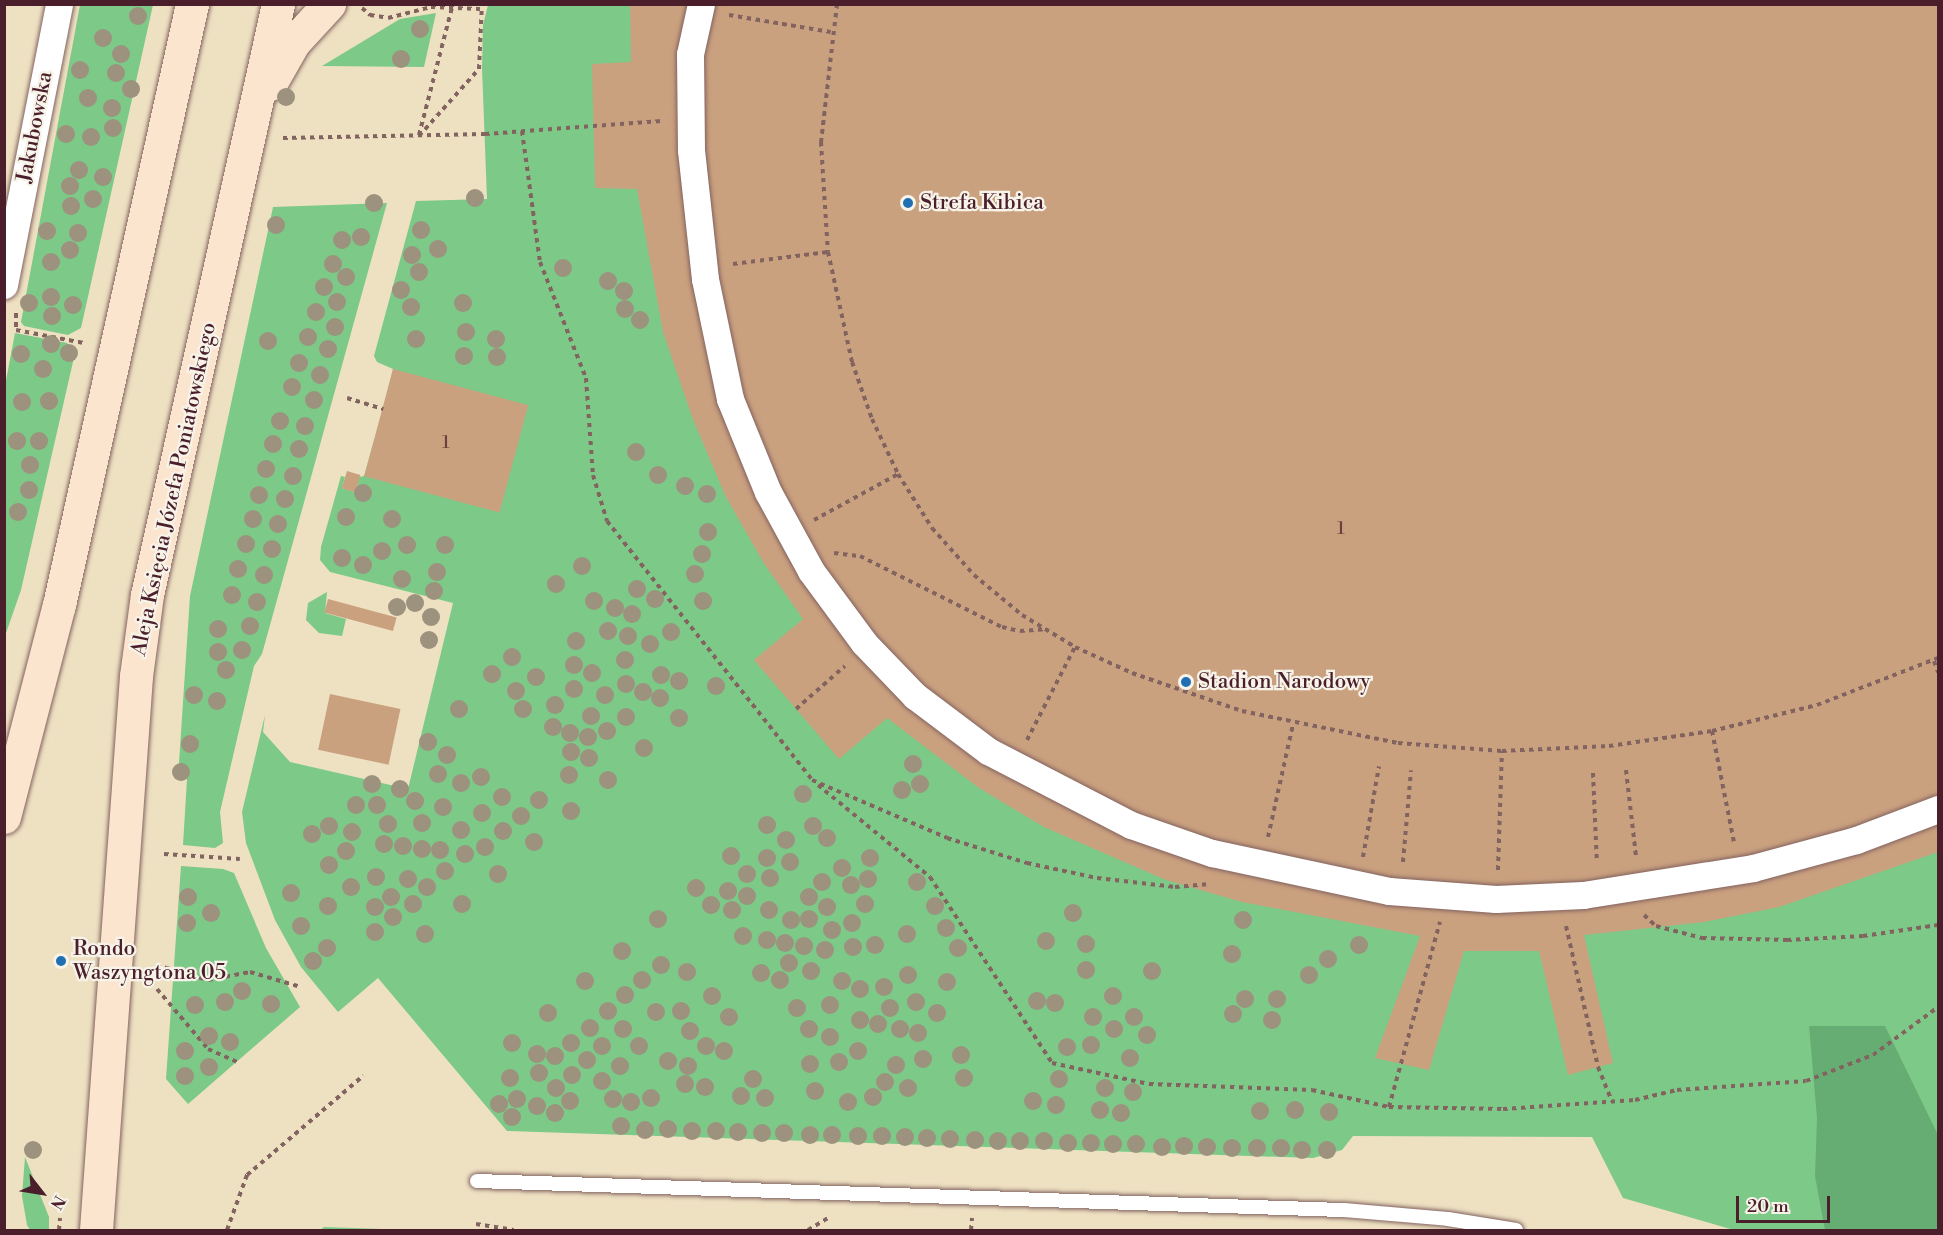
<!DOCTYPE html>
<html>
<head>
<meta charset="utf-8">
<style>
	body { margin:0 }
	#map { position:relative; width:1943px; height:1235px; overflow:hidden; background:#eee1c2; font-family:"Libre Bodoni",serif }
	div>[style] { position:absolute }
	[style*='--x'] { left:calc(var(--x)*1px); top:calc(var(--y)*1px); width:calc(var(--w)*1px); rotate:calc(var(--a)*1deg) }
	.green>* { inset:0; background:#7dc987 }
	.forest>* { inset:0; background:#66ad74 }
	.building>* { inset:0; background:#caa17f; transform-origin:0 0 }
	.path>* { height:4px; margin-top:-2px; transform-origin:0; background:repeating-linear-gradient(90deg,#836360 0 4.5px,transparent 0 9px) }
	.roads { filter:drop-shadow(0 0 2px #836360) drop-shadow(0 0 2px #836360) }
	.lane>* { height:14px; margin:-7px; padding:0 7px; transform-origin:7px; border-radius:7px; background:#fff }
	.street>* { height:27px; margin:-13.5px; padding:0 13.5px; transform-origin:13.5px; border-radius:13.5px; background:#fff }
	.secondary>* { height:33px; margin:-16.5px; padding:0 16.5px; transform-origin:16.5px; border-radius:16.5px; background:#fbe5cf }
	.trees>* { width:18px; height:18px; margin:-9px; border-radius:50%; background:#9c927e }
	.dots>* { width:16px; height:16px; translate:-50% -50%; box-sizing:border-box; border:3px solid #f7f3e8; border-radius:50% }
	span { translate:-50% -50%; white-space:nowrap; text-align:center; line-height:1.15; -webkit-text-stroke:4.5px #f7f3e8; paint-order:stroke }
	.number-label { font-size:18px; color:#6a4040 }
	.number-label span { -webkit-text-stroke-width:0 }
	.street-label { font-size:21px; color:#4a1f2b }
	.poi-label { font-size:21px; color:#4a1f2b }
	.left { translate:0 -50%; text-align:left }
	.frame { position:absolute; inset:0; border:6px solid #4a1f2b; pointer-events:none }
	.north { position:absolute; left:12px; top:1163px; width:60px; height:60px; -webkit-text-stroke:4px #f7f3e8; paint-order:stroke; rotate:121deg; font-size:16px; font-weight:700; line-height:24px; text-align:center; color:#4a1f2b }
	.north::after { content:''; display:block; margin:auto; width:21px; height:27px; background:#4a1f2b; clip-path:polygon(50% 0,100% 100%,50% 72%,0 100%) }
	.scale { position:absolute; left:1736px; top:1196px; width:94px; height:27px; box-sizing:border-box; border:3px solid #4a1f2b; border-top:0; padding-left:8px; font-size:18px; line-height:21px; white-space:nowrap; color:#4a1f2b; -webkit-text-stroke:4px #f7f3e8; paint-order:stroke }
</style>
</head>
<body>
<div id="map">
	<div class="green">
		<div style="clip-path:polygon(80px 5px,153px 5px,81px 328px,68px 335px,24px 326px,21px 322px)"></div>
		<div style="clip-path:polygon(488px 5px,1938px 5px,1938px 1230px,1734px 1230px,1623px 1198px,1592px 1137px,1353px 1136px,1342px 1150px,1313px 1158px,507px 1131px,378px 978px,338px 1012px,301px 967px,275px 920px,246px 843px,242px 812px,265px 715px,263px 732px,290px 762px,408px 789px,453px 603px,330px 572px,320px 560px,321px 547px,341px 476px,345px 477px,342px 488px,355px 492px,359px 477px,364px 476px,383px 409px,393px 369px,377px 362px,374px 356px,416px 201px,487px 199px,482px 68px,483px 25px)"></div>
		<div style="clip-path:polygon(436px 13px,424px 67px,322px 66px,400px 19px)"></div>
		<div style="clip-path:polygon(387px 203px,262px 654px,254px 666px,220px 812px,223px 843px,215px 848px,183px 845px,187px 779px,178px 778px,190px 596px,273px 207px)"></div>
		<div style="clip-path:polygon(15px 333px,67px 343px,75px 353px,21px 590px,5px 636px,4px 391px)"></div>
		<div style="clip-path:polygon(327px 592px,325px 613px,346px 619px,342px 636px,319px 633px,306px 620px,308px 603px)"></div>
		<div style="clip-path:polygon(181px 866px,223px 869px,234px 873px,266px 948px,300px 1007px,188px 1104px,166px 1079px)"></div>
		<div style="clip-path:polygon(25px 1157px,49px 1217px,49px 1230px,30px 1230px,27px 1225px,22px 1196px)"></div>
		<div style="clip-path:polygon(324px 1227px,411px 1230px,320px 1230px)"></div>
	</div>
	<div class="forest">
		<div style="clip-path:polygon(1809px 1026px,1885px 1026px,1938px 1135px,1938px 1230px,1825px 1230px,1815px 1176px,1817px 1118px)"></div>
	</div>
	<div class="building">
		<div style="clip-path:polygon(630px 4px,1938px 4px,1938px 852px,1779px 907px,1704px 922px,1584px 935px,1613px 1063px,1568px 1075px,1539px 951px,1464px 951px,1429px 1070px,1375px 1058px,1420px 936px,1242px 902px,1166px 880px,1044px 827px,979px 788px,887px 718px,839px 759px,754px 660px,803px 619px,763px 562px,725px 495px,692px 417px,663px 332px,637px 189px,595px 188px,592px 64px,631px 62px)"></div>
		<div style="left:393px;top:369px;width:140px;height:111px;rotate:15deg"></div>
		<div style="left:347px;top:471px;width:14px;height:18px;rotate:17deg"></div>
		<div style="left:328px;top:599px;width:71px;height:14px;rotate:15deg"></div>
		<div style="left:330px;top:694px;width:72px;height:57px;rotate:12deg"></div>
	</div>
	<div class="path">
		<div style="--x:837;--y:4;--w:139;--a:96.6"></div>
		<div style="--x:821;--y:142;--w:110;--a:86.4"></div>
		<div style="--x:828;--y:252;--w:113;--a:77.7"></div>
		<div style="--x:852;--y:362;--w:60;--a:70.7"></div>
		<div style="--x:872;--y:419;--w:61;--a:64.7"></div>
		<div style="--x:898;--y:474;--w:64;--a:57.8"></div>
		<div style="--x:932;--y:528;--w:63;--a:48.2"></div>
		<div style="--x:974;--y:575;--w:62;--a:39.8"></div>
		<div style="--x:1022;--y:615;--w:62;--a:31.1"></div>
		<div style="--x:1075;--y:647;--w:63;--a:24.5"></div>
		<div style="--x:1132;--y:673;--w:116;--a:19.1"></div>
		<div style="--x:1242;--y:711;--w:159;--a:11.6"></div>
		<div style="--x:1398;--y:743;--w:104;--a:4.4"></div>
		<div style="--x:1502;--y:751;--w:107;--a:-2.7"></div>
		<div style="--x:1609;--y:746;--w:104;--a:-8.3"></div>
		<div style="--x:1712;--y:731;--w:108;--a:-13.9"></div>
		<div style="--x:1817;--y:705;--w:130;--a:-21.2"></div>
		<div style="--x:362;--y:8;--w:11;--a:41"></div>
		<div style="--x:370;--y:15;--w:18;--a:9"></div>
		<div style="--x:388;--y:18;--w:44;--a:-14.3"></div>
		<div style="--x:431;--y:7;--w:49;--a:2.3"></div>
		<div style="--x:729;--y:15;--w:103;--a:9.5"></div>
		<div style="--x:522;--y:131;--w:132;--a:82.2"></div>
		<div style="--x:540;--y:262;--w:125;--a:68.4"></div>
		<div style="--x:586;--y:378;--w:97;--a:85.9"></div>
		<div style="--x:593;--y:475;--w:48;--a:73.1"></div>
		<div style="--x:607;--y:521;--w:330;--a:51.6"></div>
		<div style="--x:812;--y:780;--w:147;--a:23.2"></div>
		<div style="--x:947;--y:838;--w:84;--a:17.4"></div>
		<div style="--x:1027;--y:863;--w:72;--a:12.1"></div>
		<div style="--x:1097;--y:878;--w:79;--a:6.6"></div>
		<div style="--x:1175;--y:887;--w:35;--a:-5"></div>
		<div style="--x:419;--y:135;--w:135;--a:-75.5"></div>
		<div style="--x:419;--y:136;--w:90;--a:-48.2"></div>
		<div style="--x:479;--y:69;--w:65;--a:-87.4"></div>
		<div style="--x:283;--y:138;--w:202;--a:-1.1"></div>
		<div style="--x:485;--y:134;--w:177;--a:-4.2"></div>
		<div style="--x:733;--y:264;--w:96;--a:-7.2"></div>
		<div style="--x:16;--y:313;--w:17;--a:90"></div>
		<div style="--x:16;--y:330;--w:69;--a:10.8"></div>
		<div style="--x:347;--y:398;--w:38;--a:17"></div>
		<div style="--x:814;--y:520;--w:96;--a:-28.7"></div>
		<div style="--x:834;--y:553;--w:26;--a:7"></div>
		<div style="--x:860;--y:556;--w:159;--a:26.6"></div>
		<div style="--x:1002;--y:627;--w:18;--a:13"></div>
		<div style="--x:1020;--y:631;--w:26;--a:-4"></div>
		<div style="--x:1934;--y:661;--w:12;--a:70"></div>
		<div style="--x:796;--y:709;--w:65;--a:-41.3"></div>
		<div style="--x:1712;--y:731;--w:113;--a:78.8"></div>
		<div style="--x:1027;--y:740;--w:105;--a:-62.7"></div>
		<div style="--x:1626;--y:770;--w:88;--a:83.4"></div>
		<div style="--x:1593;--y:773;--w:90;--a:87.5"></div>
		<div style="--x:818;--y:785;--w:145;--a:39.4"></div>
		<div style="--x:930;--y:877;--w:222;--a:56.7"></div>
		<div style="--x:1052;--y:1063;--w:99;--a:12.2"></div>
		<div style="--x:1149;--y:1084;--w:163;--a:2.1"></div>
		<div style="--x:1312;--y:1090;--w:79;--a:12.4"></div>
		<div style="--x:1389;--y:1107;--w:114;--a:1"></div>
		<div style="--x:1503;--y:1109;--w:132;--a:-3.9"></div>
		<div style="--x:1635;--y:1100;--w:43;--a:-13.4"></div>
		<div style="--x:1677;--y:1090;--w:129;--a:-4"></div>
		<div style="--x:1806;--y:1081;--w:72;--a:-21.2"></div>
		<div style="--x:1873;--y:1055;--w:81;--a:-36.4"></div>
		<div style="--x:1268;--y:837;--w:116;--a:-77.5"></div>
		<div style="--x:164;--y:854;--w:76;--a:3.8"></div>
		<div style="--x:1363;--y:857;--w:92;--a:-80"></div>
		<div style="--x:1403;--y:862;--w:92;--a:-85"></div>
		<div style="--x:1498;--y:870;--w:119;--a:-88.1"></div>
		<div style="--x:1644;--y:915;--w:16;--a:43"></div>
		<div style="--x:1656;--y:926;--w:48;--a:14.6"></div>
		<div style="--x:1702;--y:938;--w:85;--a:1.3"></div>
		<div style="--x:1787;--y:940;--w:76;--a:-3"></div>
		<div style="--x:1863;--y:936;--w:76;--a:-8.3"></div>
		<div style="--x:1566;--y:926;--w:145;--a:77.2"></div>
		<div style="--x:1598;--y:1067;--w:37;--a:68"></div>
		<div style="--x:156;--y:965;--w:54;--a:16.1"></div>
		<div style="--x:208;--y:980;--w:43;--a:-10.8"></div>
		<div style="--x:250;--y:972;--w:53;--a:16.4"></div>
		<div style="--x:157;--y:989;--w:79;--a:49.6"></div>
		<div style="--x:208;--y:1049;--w:32;--a:24"></div>
		<div style="--x:1389;--y:1107;--w:192;--a:-74.6"></div>
		<div style="--x:476;--y:1224;--w:38;--a:9"></div>
		<div style="--x:59;--y:1230;--w:12;--a:-85"></div>
		<div style="--x:227;--y:1230;--w:59;--a:-70"></div>
		<div style="--x:247;--y:1175;--w:153;--a:-40.5"></div>
		<div style="--x:808;--y:1230;--w:26;--a:-31"></div>
		<div style="--x:971;--y:1230;--w:12;--a:-85"></div>
	</div>
	<div class="roads">
		<div class="lane">
			<div style="--x:477;--y:1181;--w:867;--a:1.92"></div>
			<div style="--x:1344;--y:1210;--w:104;--a:4.9"></div>
			<div style="--x:1448;--y:1219;--w:69;--a:9.2"></div>
		</div>
		<div class="street">
			<div style="--x:701;--y:4;--w:51;--a:102.4"></div>
			<div style="--x:690;--y:54;--w:96;--a:89.4"></div>
			<div style="--x:691;--y:150;--w:130;--a:83.8"></div>
			<div style="--x:705;--y:279;--w:123;--a:78.2"></div>
			<div style="--x:730;--y:399;--w:100;--a:67.8"></div>
			<div style="--x:768;--y:492;--w:90;--a:61.4"></div>
			<div style="--x:811;--y:571;--w:89;--a:53.6"></div>
			<div style="--x:864;--y:643;--w:74;--a:46.1"></div>
			<div style="--x:915;--y:696;--w:91;--a:37"></div>
			<div style="--x:988;--y:751;--w:161;--a:27.4"></div>
			<div style="--x:1131;--y:825;--w:86;--a:19.1"></div>
			<div style="--x:1212;--y:853;--w:181;--a:12.1"></div>
			<div style="--x:1389;--y:891;--w:107;--a:4.3"></div>
			<div style="--x:1496;--y:899;--w:87;--a:-2.6"></div>
			<div style="--x:1583;--y:895;--w:172;--a:-9"></div>
			<div style="--x:1753;--y:868;--w:107;--a:-15.2"></div>
			<div style="--x:1856;--y:840;--w:88;--a:-20.7"></div>
			<div style="--x:4;--y:285;--w:286;--a:-78.9"></div>
		</div>
		<div class="secondary">
			<div style="--x:270;--y:84;--w:48;--a:-60.3"></div>
			<div style="--x:294;--y:42;--w:52;--a:-47.4"></div>
			<div style="--x:4;--y:817;--w:219;--a:-75.5"></div>
			<div style="--x:59;--y:605;--w:616;--a:-77.52"></div>
			<div style="--x:96;--y:1230;--w:555;--a:-85.87"></div>
			<div style="--x:136;--y:676;--w:82;--a:-82.3"></div>
			<div style="--x:147;--y:595;--w:605;--a:-77.5"></div>
		</div>
	</div>
	<div class="trees">
		<div style="left:138px;top:16px"></div>
		<div style="left:420px;top:29px"></div>
		<div style="left:103px;top:38px"></div>
		<div style="left:121px;top:54px"></div>
		<div style="left:401px;top:59px"></div>
		<div style="left:80px;top:70px"></div>
		<div style="left:116px;top:73px"></div>
		<div style="left:131px;top:89px"></div>
		<div style="left:286px;top:97px"></div>
		<div style="left:88px;top:98px"></div>
		<div style="left:112px;top:108px"></div>
		<div style="left:113px;top:128px"></div>
		<div style="left:66px;top:134px"></div>
		<div style="left:91px;top:137px"></div>
		<div style="left:79px;top:170px"></div>
		<div style="left:103px;top:177px"></div>
		<div style="left:70px;top:186px"></div>
		<div style="left:475px;top:198px"></div>
		<div style="left:93px;top:199px"></div>
		<div style="left:374px;top:203px"></div>
		<div style="left:71px;top:206px"></div>
		<div style="left:276px;top:225px"></div>
		<div style="left:421px;top:230px"></div>
		<div style="left:47px;top:231px"></div>
		<div style="left:78px;top:233px"></div>
		<div style="left:361px;top:237px"></div>
		<div style="left:342px;top:240px"></div>
		<div style="left:438px;top:249px"></div>
		<div style="left:70px;top:250px"></div>
		<div style="left:412px;top:255px"></div>
		<div style="left:51px;top:262px"></div>
		<div style="left:333px;top:264px"></div>
		<div style="left:563px;top:268px"></div>
		<div style="left:419px;top:272px"></div>
		<div style="left:346px;top:277px"></div>
		<div style="left:608px;top:281px"></div>
		<div style="left:324px;top:287px"></div>
		<div style="left:401px;top:290px"></div>
		<div style="left:624px;top:291px"></div>
		<div style="left:51px;top:297px"></div>
		<div style="left:337px;top:302px"></div>
		<div style="left:29px;top:303px"></div>
		<div style="left:463px;top:303px"></div>
		<div style="left:73px;top:305px"></div>
		<div style="left:411px;top:307px"></div>
		<div style="left:625px;top:309px"></div>
		<div style="left:316px;top:312px"></div>
		<div style="left:52px;top:316px"></div>
		<div style="left:640px;top:320px"></div>
		<div style="left:335px;top:327px"></div>
		<div style="left:466px;top:332px"></div>
		<div style="left:308px;top:337px"></div>
		<div style="left:416px;top:339px"></div>
		<div style="left:496px;top:339px"></div>
		<div style="left:268px;top:341px"></div>
		<div style="left:51px;top:344px"></div>
		<div style="left:328px;top:349px"></div>
		<div style="left:69px;top:353px"></div>
		<div style="left:21px;top:354px"></div>
		<div style="left:464px;top:356px"></div>
		<div style="left:497px;top:357px"></div>
		<div style="left:299px;top:363px"></div>
		<div style="left:43px;top:369px"></div>
		<div style="left:320px;top:375px"></div>
		<div style="left:292px;top:387px"></div>
		<div style="left:314px;top:400px"></div>
		<div style="left:49px;top:401px"></div>
		<div style="left:22px;top:402px"></div>
		<div style="left:280px;top:421px"></div>
		<div style="left:305px;top:426px"></div>
		<div style="left:17px;top:441px"></div>
		<div style="left:39px;top:441px"></div>
		<div style="left:273px;top:444px"></div>
		<div style="left:299px;top:449px"></div>
		<div style="left:636px;top:452px"></div>
		<div style="left:30px;top:465px"></div>
		<div style="left:266px;top:469px"></div>
		<div style="left:658px;top:475px"></div>
		<div style="left:293px;top:476px"></div>
		<div style="left:685px;top:486px"></div>
		<div style="left:29px;top:490px"></div>
		<div style="left:363px;top:493px"></div>
		<div style="left:707px;top:494px"></div>
		<div style="left:259px;top:495px"></div>
		<div style="left:285px;top:499px"></div>
		<div style="left:18px;top:512px"></div>
		<div style="left:346px;top:517px"></div>
		<div style="left:253px;top:519px"></div>
		<div style="left:392px;top:519px"></div>
		<div style="left:278px;top:524px"></div>
		<div style="left:708px;top:532px"></div>
		<div style="left:246px;top:544px"></div>
		<div style="left:407px;top:545px"></div>
		<div style="left:445px;top:545px"></div>
		<div style="left:272px;top:549px"></div>
		<div style="left:382px;top:551px"></div>
		<div style="left:702px;top:554px"></div>
		<div style="left:342px;top:558px"></div>
		<div style="left:363px;top:565px"></div>
		<div style="left:582px;top:566px"></div>
		<div style="left:238px;top:569px"></div>
		<div style="left:437px;top:572px"></div>
		<div style="left:695px;top:574px"></div>
		<div style="left:264px;top:575px"></div>
		<div style="left:402px;top:579px"></div>
		<div style="left:556px;top:584px"></div>
		<div style="left:637px;top:589px"></div>
		<div style="left:434px;top:591px"></div>
		<div style="left:232px;top:595px"></div>
		<div style="left:655px;top:599px"></div>
		<div style="left:594px;top:601px"></div>
		<div style="left:703px;top:601px"></div>
		<div style="left:257px;top:602px"></div>
		<div style="left:415px;top:603px"></div>
		<div style="left:397px;top:607px"></div>
		<div style="left:615px;top:608px"></div>
		<div style="left:632px;top:614px"></div>
		<div style="left:431px;top:617px"></div>
		<div style="left:250px;top:626px"></div>
		<div style="left:218px;top:629px"></div>
		<div style="left:608px;top:631px"></div>
		<div style="left:671px;top:632px"></div>
		<div style="left:628px;top:636px"></div>
		<div style="left:429px;top:640px"></div>
		<div style="left:576px;top:641px"></div>
		<div style="left:650px;top:644px"></div>
		<div style="left:242px;top:650px"></div>
		<div style="left:218px;top:652px"></div>
		<div style="left:512px;top:657px"></div>
		<div style="left:625px;top:660px"></div>
		<div style="left:574px;top:665px"></div>
		<div style="left:226px;top:670px"></div>
		<div style="left:592px;top:673px"></div>
		<div style="left:492px;top:674px"></div>
		<div style="left:661px;top:675px"></div>
		<div style="left:536px;top:677px"></div>
		<div style="left:679px;top:681px"></div>
		<div style="left:626px;top:684px"></div>
		<div style="left:716px;top:686px"></div>
		<div style="left:574px;top:689px"></div>
		<div style="left:516px;top:691px"></div>
		<div style="left:643px;top:692px"></div>
		<div style="left:194px;top:695px"></div>
		<div style="left:605px;top:695px"></div>
		<div style="left:660px;top:698px"></div>
		<div style="left:217px;top:701px"></div>
		<div style="left:555px;top:705px"></div>
		<div style="left:459px;top:709px"></div>
		<div style="left:523px;top:709px"></div>
		<div style="left:591px;top:716px"></div>
		<div style="left:626px;top:717px"></div>
		<div style="left:679px;top:718px"></div>
		<div style="left:553px;top:727px"></div>
		<div style="left:607px;top:731px"></div>
		<div style="left:570px;top:733px"></div>
		<div style="left:588px;top:737px"></div>
		<div style="left:428px;top:742px"></div>
		<div style="left:190px;top:744px"></div>
		<div style="left:644px;top:748px"></div>
		<div style="left:571px;top:752px"></div>
		<div style="left:447px;top:755px"></div>
		<div style="left:589px;top:758px"></div>
		<div style="left:913px;top:764px"></div>
		<div style="left:181px;top:772px"></div>
		<div style="left:438px;top:774px"></div>
		<div style="left:569px;top:775px"></div>
		<div style="left:481px;top:777px"></div>
		<div style="left:608px;top:780px"></div>
		<div style="left:461px;top:783px"></div>
		<div style="left:372px;top:784px"></div>
		<div style="left:920px;top:784px"></div>
		<div style="left:400px;top:789px"></div>
		<div style="left:902px;top:790px"></div>
		<div style="left:803px;top:794px"></div>
		<div style="left:502px;top:797px"></div>
		<div style="left:539px;top:800px"></div>
		<div style="left:415px;top:801px"></div>
		<div style="left:356px;top:805px"></div>
		<div style="left:377px;top:805px"></div>
		<div style="left:443px;top:807px"></div>
		<div style="left:571px;top:811px"></div>
		<div style="left:482px;top:813px"></div>
		<div style="left:521px;top:816px"></div>
		<div style="left:422px;top:823px"></div>
		<div style="left:388px;top:824px"></div>
		<div style="left:767px;top:825px"></div>
		<div style="left:329px;top:826px"></div>
		<div style="left:813px;top:826px"></div>
		<div style="left:461px;top:830px"></div>
		<div style="left:503px;top:831px"></div>
		<div style="left:352px;top:832px"></div>
		<div style="left:312px;top:834px"></div>
		<div style="left:827px;top:838px"></div>
		<div style="left:786px;top:840px"></div>
		<div style="left:534px;top:842px"></div>
		<div style="left:384px;top:844px"></div>
		<div style="left:403px;top:846px"></div>
		<div style="left:485px;top:847px"></div>
		<div style="left:422px;top:849px"></div>
		<div style="left:440px;top:850px"></div>
		<div style="left:346px;top:851px"></div>
		<div style="left:465px;top:854px"></div>
		<div style="left:731px;top:856px"></div>
		<div style="left:767px;top:858px"></div>
		<div style="left:870px;top:858px"></div>
		<div style="left:790px;top:862px"></div>
		<div style="left:329px;top:865px"></div>
		<div style="left:842px;top:868px"></div>
		<div style="left:445px;top:871px"></div>
		<div style="left:498px;top:874px"></div>
		<div style="left:747px;top:874px"></div>
		<div style="left:376px;top:877px"></div>
		<div style="left:770px;top:878px"></div>
		<div style="left:408px;top:879px"></div>
		<div style="left:868px;top:879px"></div>
		<div style="left:822px;top:882px"></div>
		<div style="left:917px;top:882px"></div>
		<div style="left:851px;top:885px"></div>
		<div style="left:351px;top:887px"></div>
		<div style="left:427px;top:887px"></div>
		<div style="left:696px;top:888px"></div>
		<div style="left:728px;top:891px"></div>
		<div style="left:291px;top:893px"></div>
		<div style="left:747px;top:896px"></div>
		<div style="left:188px;top:897px"></div>
		<div style="left:391px;top:897px"></div>
		<div style="left:809px;top:897px"></div>
		<div style="left:413px;top:904px"></div>
		<div style="left:462px;top:904px"></div>
		<div style="left:865px;top:904px"></div>
		<div style="left:711px;top:905px"></div>
		<div style="left:328px;top:906px"></div>
		<div style="left:935px;top:906px"></div>
		<div style="left:375px;top:907px"></div>
		<div style="left:827px;top:907px"></div>
		<div style="left:732px;top:910px"></div>
		<div style="left:769px;top:910px"></div>
		<div style="left:211px;top:913px"></div>
		<div style="left:1073px;top:913px"></div>
		<div style="left:393px;top:917px"></div>
		<div style="left:658px;top:919px"></div>
		<div style="left:809px;top:919px"></div>
		<div style="left:791px;top:920px"></div>
		<div style="left:1243px;top:920px"></div>
		<div style="left:187px;top:923px"></div>
		<div style="left:852px;top:923px"></div>
		<div style="left:301px;top:926px"></div>
		<div style="left:946px;top:928px"></div>
		<div style="left:832px;top:930px"></div>
		<div style="left:375px;top:932px"></div>
		<div style="left:425px;top:934px"></div>
		<div style="left:907px;top:934px"></div>
		<div style="left:743px;top:936px"></div>
		<div style="left:767px;top:940px"></div>
		<div style="left:1046px;top:941px"></div>
		<div style="left:785px;top:943px"></div>
		<div style="left:1086px;top:944px"></div>
		<div style="left:875px;top:945px"></div>
		<div style="left:1359px;top:945px"></div>
		<div style="left:804px;top:946px"></div>
		<div style="left:853px;top:947px"></div>
		<div style="left:327px;top:948px"></div>
		<div style="left:958px;top:948px"></div>
		<div style="left:825px;top:950px"></div>
		<div style="left:622px;top:951px"></div>
		<div style="left:1232px;top:954px"></div>
		<div style="left:1328px;top:959px"></div>
		<div style="left:313px;top:961px"></div>
		<div style="left:789px;top:963px"></div>
		<div style="left:661px;top:965px"></div>
		<div style="left:1086px;top:970px"></div>
		<div style="left:811px;top:971px"></div>
		<div style="left:1152px;top:971px"></div>
		<div style="left:687px;top:972px"></div>
		<div style="left:761px;top:973px"></div>
		<div style="left:908px;top:975px"></div>
		<div style="left:1309px;top:975px"></div>
		<div style="left:642px;top:980px"></div>
		<div style="left:780px;top:980px"></div>
		<div style="left:585px;top:981px"></div>
		<div style="left:842px;top:981px"></div>
		<div style="left:947px;top:982px"></div>
		<div style="left:884px;top:987px"></div>
		<div style="left:860px;top:989px"></div>
		<div style="left:242px;top:991px"></div>
		<div style="left:625px;top:995px"></div>
		<div style="left:712px;top:996px"></div>
		<div style="left:1113px;top:996px"></div>
		<div style="left:1245px;top:999px"></div>
		<div style="left:1277px;top:999px"></div>
		<div style="left:1037px;top:1001px"></div>
		<div style="left:225px;top:1002px"></div>
		<div style="left:916px;top:1002px"></div>
		<div style="left:1055px;top:1003px"></div>
		<div style="left:271px;top:1004px"></div>
		<div style="left:195px;top:1005px"></div>
		<div style="left:830px;top:1005px"></div>
		<div style="left:797px;top:1008px"></div>
		<div style="left:890px;top:1008px"></div>
		<div style="left:608px;top:1011px"></div>
		<div style="left:681px;top:1011px"></div>
		<div style="left:656px;top:1012px"></div>
		<div style="left:548px;top:1013px"></div>
		<div style="left:937px;top:1013px"></div>
		<div style="left:1233px;top:1014px"></div>
		<div style="left:729px;top:1017px"></div>
		<div style="left:1093px;top:1017px"></div>
		<div style="left:1134px;top:1017px"></div>
		<div style="left:860px;top:1020px"></div>
		<div style="left:1272px;top:1020px"></div>
		<div style="left:878px;top:1024px"></div>
		<div style="left:590px;top:1028px"></div>
		<div style="left:623px;top:1029px"></div>
		<div style="left:809px;top:1029px"></div>
		<div style="left:900px;top:1029px"></div>
		<div style="left:1114px;top:1029px"></div>
		<div style="left:690px;top:1031px"></div>
		<div style="left:918px;top:1033px"></div>
		<div style="left:1147px;top:1035px"></div>
		<div style="left:209px;top:1036px"></div>
		<div style="left:830px;top:1037px"></div>
		<div style="left:230px;top:1042px"></div>
		<div style="left:512px;top:1043px"></div>
		<div style="left:571px;top:1043px"></div>
		<div style="left:1091px;top:1045px"></div>
		<div style="left:602px;top:1046px"></div>
		<div style="left:639px;top:1046px"></div>
		<div style="left:706px;top:1046px"></div>
		<div style="left:1067px;top:1047px"></div>
		<div style="left:185px;top:1051px"></div>
		<div style="left:724px;top:1051px"></div>
		<div style="left:858px;top:1051px"></div>
		<div style="left:537px;top:1054px"></div>
		<div style="left:961px;top:1055px"></div>
		<div style="left:555px;top:1056px"></div>
		<div style="left:1130px;top:1058px"></div>
		<div style="left:923px;top:1059px"></div>
		<div style="left:587px;top:1060px"></div>
		<div style="left:668px;top:1061px"></div>
		<div style="left:839px;top:1062px"></div>
		<div style="left:810px;top:1064px"></div>
		<div style="left:896px;top:1065px"></div>
		<div style="left:620px;top:1066px"></div>
		<div style="left:688px;top:1066px"></div>
		<div style="left:209px;top:1067px"></div>
		<div style="left:539px;top:1073px"></div>
		<div style="left:572px;top:1075px"></div>
		<div style="left:185px;top:1076px"></div>
		<div style="left:510px;top:1078px"></div>
		<div style="left:964px;top:1078px"></div>
		<div style="left:753px;top:1079px"></div>
		<div style="left:1059px;top:1079px"></div>
		<div style="left:602px;top:1081px"></div>
		<div style="left:885px;top:1082px"></div>
		<div style="left:685px;top:1084px"></div>
		<div style="left:705px;top:1087px"></div>
		<div style="left:556px;top:1088px"></div>
		<div style="left:908px;top:1088px"></div>
		<div style="left:1105px;top:1088px"></div>
		<div style="left:815px;top:1091px"></div>
		<div style="left:1133px;top:1092px"></div>
		<div style="left:741px;top:1096px"></div>
		<div style="left:873px;top:1097px"></div>
		<div style="left:651px;top:1098px"></div>
		<div style="left:765px;top:1098px"></div>
		<div style="left:517px;top:1099px"></div>
		<div style="left:613px;top:1099px"></div>
		<div style="left:570px;top:1101px"></div>
		<div style="left:1033px;top:1101px"></div>
		<div style="left:631px;top:1102px"></div>
		<div style="left:848px;top:1102px"></div>
		<div style="left:499px;top:1104px"></div>
		<div style="left:1056px;top:1105px"></div>
		<div style="left:537px;top:1106px"></div>
		<div style="left:1100px;top:1110px"></div>
		<div style="left:1295px;top:1110px"></div>
		<div style="left:1260px;top:1111px"></div>
		<div style="left:1329px;top:1112px"></div>
		<div style="left:555px;top:1113px"></div>
		<div style="left:1121px;top:1113px"></div>
		<div style="left:512px;top:1117px"></div>
		<div style="left:621px;top:1126px"></div>
		<div style="left:668px;top:1129px"></div>
		<div style="left:645px;top:1130px"></div>
		<div style="left:692px;top:1131px"></div>
		<div style="left:716px;top:1131px"></div>
		<div style="left:738px;top:1132px"></div>
		<div style="left:762px;top:1133px"></div>
		<div style="left:784px;top:1133px"></div>
		<div style="left:810px;top:1135px"></div>
		<div style="left:832px;top:1135px"></div>
		<div style="left:858px;top:1136px"></div>
		<div style="left:882px;top:1136px"></div>
		<div style="left:905px;top:1137px"></div>
		<div style="left:927px;top:1138px"></div>
		<div style="left:950px;top:1139px"></div>
		<div style="left:975px;top:1140px"></div>
		<div style="left:998px;top:1141px"></div>
		<div style="left:1020px;top:1141px"></div>
		<div style="left:1044px;top:1141px"></div>
		<div style="left:1068px;top:1143px"></div>
		<div style="left:1091px;top:1143px"></div>
		<div style="left:1113px;top:1144px"></div>
		<div style="left:1136px;top:1144px"></div>
		<div style="left:1184px;top:1146px"></div>
		<div style="left:1162px;top:1147px"></div>
		<div style="left:1207px;top:1147px"></div>
		<div style="left:1232px;top:1148px"></div>
		<div style="left:1257px;top:1148px"></div>
		<div style="left:1281px;top:1148px"></div>
		<div style="left:33px;top:1150px"></div>
		<div style="left:1302px;top:1150px"></div>
		<div style="left:1327px;top:1150px"></div>
	</div>
	<div class="dots">
		<div style="left:908px;top:203px;background:#1f6fb2"></div>
		<div style="left:1186px;top:682px;background:#1f6fb2"></div>
		<div style="left:61px;top:961px;background:#1f6fb2"></div>
	</div>
	<div class="number-label">
		<span style="left:446px;top:443px">1</span>
		<span style="left:1341px;top:529px">1</span>
	</div>
	<div class="street-label">
		<span style="left:35px;top:127px;rotate:-79deg">Jakubowska</span>
		<span style="left:174px;top:489px;rotate:-78deg">Aleja Księcia Józefa Poniatowskiego</span>
	</div>
	<div class="poi-label">
		<span class="left" style="left:920px;top:203px">Strefa Kibica</span>
		<span class="left" style="left:1198px;top:682px">Stadion Narodowy</span>
		<span class="left" style="left:73px;top:961px">Rondo<br>Waszyngtona 05</span>
	</div>
	<div class="frame"></div>
	<div class="north">N</div>
	<div class="scale">20 m</div>
</div>
</body>
</html>
